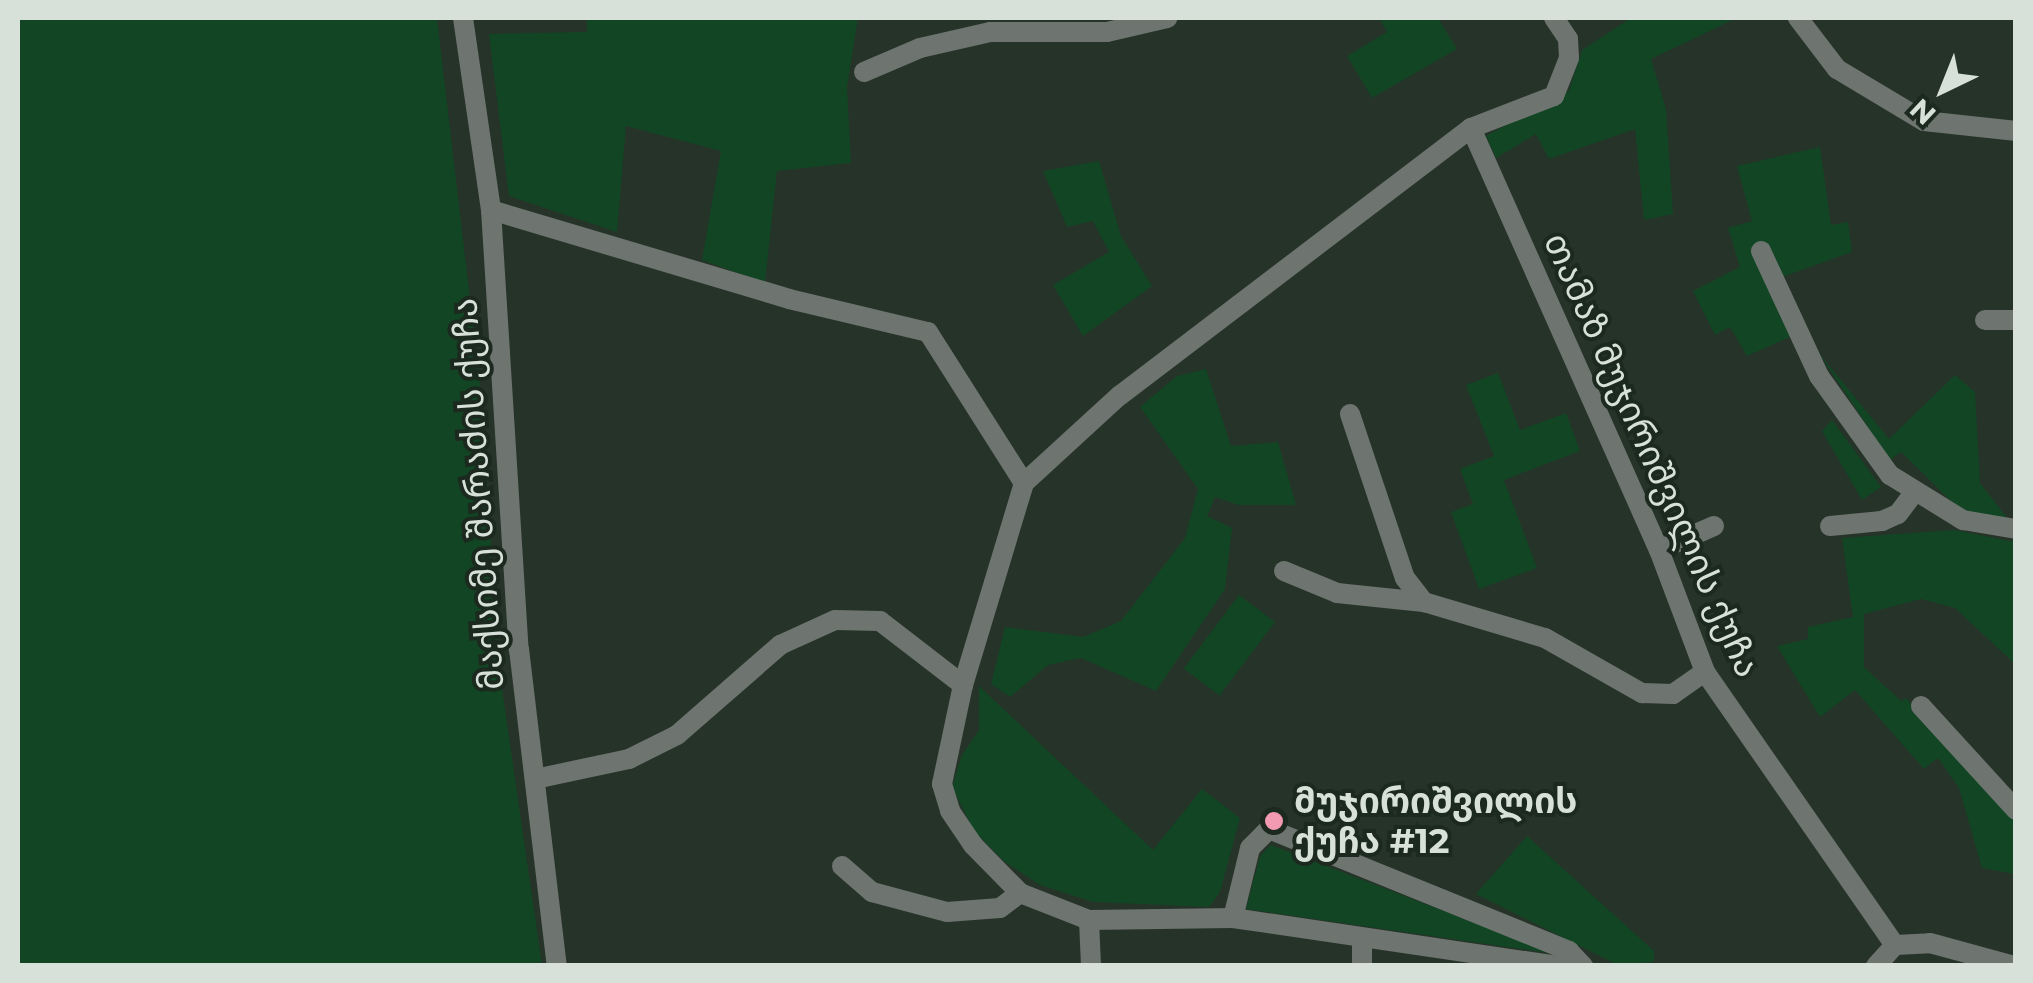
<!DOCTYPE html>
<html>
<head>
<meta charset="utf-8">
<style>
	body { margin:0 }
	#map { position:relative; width:2033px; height:983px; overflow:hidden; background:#263329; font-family:Montserrat,"Noto Sans Georgian",sans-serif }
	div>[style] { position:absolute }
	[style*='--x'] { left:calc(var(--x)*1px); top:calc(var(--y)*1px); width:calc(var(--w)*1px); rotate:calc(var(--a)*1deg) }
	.green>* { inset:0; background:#124524; transform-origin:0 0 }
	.minor>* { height:20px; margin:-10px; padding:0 10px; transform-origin:10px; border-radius:10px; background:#6e746f }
	.dots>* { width:28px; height:28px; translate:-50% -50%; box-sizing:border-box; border:5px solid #1c291f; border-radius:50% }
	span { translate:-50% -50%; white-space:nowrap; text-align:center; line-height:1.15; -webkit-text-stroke:8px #1c291f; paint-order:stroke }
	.street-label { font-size:35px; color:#d8e0da }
	.poi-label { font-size:35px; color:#d8e0da; font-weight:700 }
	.left { translate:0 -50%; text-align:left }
	.frame { position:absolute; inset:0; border:20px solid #d8e0da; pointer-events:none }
	.north { position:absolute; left:1893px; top:40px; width:100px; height:100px; -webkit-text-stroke:8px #1c291f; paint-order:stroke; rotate:223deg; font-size:28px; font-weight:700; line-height:40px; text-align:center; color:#d8e0da }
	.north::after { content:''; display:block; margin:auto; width:35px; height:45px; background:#d8e0da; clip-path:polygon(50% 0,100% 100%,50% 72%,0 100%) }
</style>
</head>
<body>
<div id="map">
	<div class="green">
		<div style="clip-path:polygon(18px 18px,437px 18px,482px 401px,499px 668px,542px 965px,18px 965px)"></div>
		<div style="clip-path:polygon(587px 18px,858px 18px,847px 87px,851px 163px,777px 171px,765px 283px,702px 260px,721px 151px,626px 126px,617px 232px,509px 196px,489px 34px,587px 32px)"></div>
		<div style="clip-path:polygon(1379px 18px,1438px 18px,1457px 49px,1372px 98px,1347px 56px,1387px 32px)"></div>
		<div style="clip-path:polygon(1631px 18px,1737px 18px,1651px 59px,1666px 109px,1673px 214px,1644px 220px,1635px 129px,1549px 159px,1536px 134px,1496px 158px,1486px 136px,1569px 91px,1582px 50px)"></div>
		<div style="clip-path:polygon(1820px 147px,1831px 225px,1848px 222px,1852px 252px,1768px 282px,1792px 336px,1747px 356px,1730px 327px,1715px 335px,1693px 291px,1740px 267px,1728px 228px,1752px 221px,1737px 166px)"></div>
		<div style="clip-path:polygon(1099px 161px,1121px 236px,1152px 286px,1083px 336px,1053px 285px,1109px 252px,1093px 221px,1067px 227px,1043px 171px)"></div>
		<div style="clip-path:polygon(1818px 352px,1889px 439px,1955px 375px,1975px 392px,1980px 483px,2008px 519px,1982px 520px,1951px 501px,1901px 452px,1890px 460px)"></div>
		<div style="clip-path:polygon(1206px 369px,1231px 446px,1278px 442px,1296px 505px,1238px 505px,1215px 497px,1207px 516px,1232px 528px,1225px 589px,1156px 691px,1081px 658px,1048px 665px,1010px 697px,991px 684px,1005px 627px,1083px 637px,1121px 621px,1185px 538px,1198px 489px,1140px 407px,1177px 376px)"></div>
		<div style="clip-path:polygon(1498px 373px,1520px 430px,1566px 413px,1580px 451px,1504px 480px,1537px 568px,1479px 589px,1451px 512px,1473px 504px,1460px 469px,1494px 456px,1466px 385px)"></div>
		<div style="clip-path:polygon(1832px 420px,1881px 487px,1862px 500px,1822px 431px)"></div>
		<div style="clip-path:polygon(1954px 530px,2015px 542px,2015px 664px,1955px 608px,1921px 599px,1864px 614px,1864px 667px,1901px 701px,1906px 698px,2015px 818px,2015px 874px,1982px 868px,1959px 788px,1938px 758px,1924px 769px,1855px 690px,1820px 717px,1777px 646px,1808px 639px,1808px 627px,1853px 617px,1842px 538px)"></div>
		<div style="left:1239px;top:595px;width:45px;height:92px;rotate:37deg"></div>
		<div style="clip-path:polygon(979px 686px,1153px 850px,1202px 789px,1240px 818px,1220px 892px,1209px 907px,1093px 902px,1040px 885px,1005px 862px,974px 831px,952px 787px,962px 755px,979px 730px)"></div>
		<div style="clip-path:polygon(1527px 836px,1654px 951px,1654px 962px,1618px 965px,1476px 894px)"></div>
		<div style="clip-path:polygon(1271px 845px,1556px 954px,1246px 909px,1260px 856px)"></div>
	</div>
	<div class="minor">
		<div style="--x:463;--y:18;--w:194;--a:81.7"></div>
		<div style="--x:491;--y:210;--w:440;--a:86.4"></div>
		<div style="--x:519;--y:649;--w:319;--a:83.2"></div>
		<div style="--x:1554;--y:18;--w:25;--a:56"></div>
		<div style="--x:1568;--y:39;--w:19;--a:87"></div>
		<div style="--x:1569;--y:58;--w:41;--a:111.5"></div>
		<div style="--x:1554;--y:96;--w:89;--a:158.9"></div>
		<div style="--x:1471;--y:128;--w:441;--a:142.7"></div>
		<div style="--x:1120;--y:395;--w:130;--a:137.5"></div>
		<div style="--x:1024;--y:483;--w:211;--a:106.8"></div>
		<div style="--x:963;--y:685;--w:101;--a:102"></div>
		<div style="--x:942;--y:784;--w:28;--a:73"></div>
		<div style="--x:950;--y:811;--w:41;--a:55.9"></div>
		<div style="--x:973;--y:845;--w:67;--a:45.6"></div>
		<div style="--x:1020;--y:893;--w:74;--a:21.4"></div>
		<div style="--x:1089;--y:920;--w:144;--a:-0.8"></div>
		<div style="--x:1233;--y:918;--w:330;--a:8.4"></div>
		<div style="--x:1798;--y:18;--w:64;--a:52.6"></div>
		<div style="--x:1837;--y:69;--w:101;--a:30.9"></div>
		<div style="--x:1924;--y:121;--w:93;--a:6.2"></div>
		<div style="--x:864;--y:72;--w:61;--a:-23.2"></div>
		<div style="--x:920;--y:48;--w:72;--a:-12.9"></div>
		<div style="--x:990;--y:32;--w:117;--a:0"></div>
		<div style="--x:1107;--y:32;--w:62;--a:-13.1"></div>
		<div style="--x:1471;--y:128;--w:462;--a:66"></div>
		<div style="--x:1659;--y:550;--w:130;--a:69.3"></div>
		<div style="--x:1705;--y:672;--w:333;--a:55.2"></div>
		<div style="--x:491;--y:210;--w:311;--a:16.6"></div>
		<div style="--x:789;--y:299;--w:143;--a:13.4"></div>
		<div style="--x:928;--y:332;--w:179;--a:57.6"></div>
		<div style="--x:1761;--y:251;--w:138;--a:65.1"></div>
		<div style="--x:1819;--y:376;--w:122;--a:54.4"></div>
		<div style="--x:1890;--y:475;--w:86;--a:31.7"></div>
		<div style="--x:1963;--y:520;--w:54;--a:9.6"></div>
		<div style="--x:1985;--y:320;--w:31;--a:0"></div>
		<div style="--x:1350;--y:414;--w:173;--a:71.5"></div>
		<div style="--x:1405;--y:578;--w:31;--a:52"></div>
		<div style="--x:1830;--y:526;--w:52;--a:-5.5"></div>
		<div style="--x:1882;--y:521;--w:17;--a:-24"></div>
		<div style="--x:1898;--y:514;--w:25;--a:-53"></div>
		<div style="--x:1659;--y:550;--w:60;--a:-23.6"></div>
		<div style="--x:1284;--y:571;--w:57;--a:22.5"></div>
		<div style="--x:1337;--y:593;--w:87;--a:5.9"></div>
		<div style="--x:1424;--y:602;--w:126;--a:16.6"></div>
		<div style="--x:1545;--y:638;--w:112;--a:29.6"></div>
		<div style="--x:1642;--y:693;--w:31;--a:2"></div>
		<div style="--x:1673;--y:694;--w:39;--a:-35"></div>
		<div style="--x:1921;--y:706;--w:141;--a:47.6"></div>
		<div style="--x:535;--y:779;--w:96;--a:-12"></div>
		<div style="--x:629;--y:759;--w:54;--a:-26.6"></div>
		<div style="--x:677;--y:735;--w:137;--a:-41.1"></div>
		<div style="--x:780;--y:645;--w:60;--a:-24.4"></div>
		<div style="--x:835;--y:620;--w:45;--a:1.3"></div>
		<div style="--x:880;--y:621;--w:105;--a:37.6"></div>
		<div style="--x:842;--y:866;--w:40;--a:41"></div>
		<div style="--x:872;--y:892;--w:78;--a:14.9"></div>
		<div style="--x:947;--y:912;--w:53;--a:-4.3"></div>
		<div style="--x:1000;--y:908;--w:25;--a:-37"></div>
		<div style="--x:1233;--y:918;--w:72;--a:-76.3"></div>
		<div style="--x:1250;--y:848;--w:27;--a:-45"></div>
		<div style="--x:1269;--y:829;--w:324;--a:22.1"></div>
		<div style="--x:1569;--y:951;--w:21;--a:47"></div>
		<div style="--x:1089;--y:920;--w:46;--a:87.5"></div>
		<div style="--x:1362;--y:939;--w:27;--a:90"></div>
		<div style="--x:1876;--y:966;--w:28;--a:-48"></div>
		<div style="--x:1895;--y:945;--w:35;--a:-3"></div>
		<div style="--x:1930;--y:943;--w:87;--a:15.3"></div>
	</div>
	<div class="dots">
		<div style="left:1274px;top:821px;background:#f19ab2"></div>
	</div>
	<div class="street-label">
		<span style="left:1652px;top:455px;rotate:66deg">თამაზ მუჯირიშვილის ქუჩა</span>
		<span style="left:478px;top:494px;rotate:-94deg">მაქსიმე შარაძის ქუჩა</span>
	</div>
	<div class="poi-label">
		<span class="left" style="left:1294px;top:821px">მუჯირიშვილის<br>ქუჩა #12</span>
	</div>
	<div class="frame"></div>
	<div class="north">N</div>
</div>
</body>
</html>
